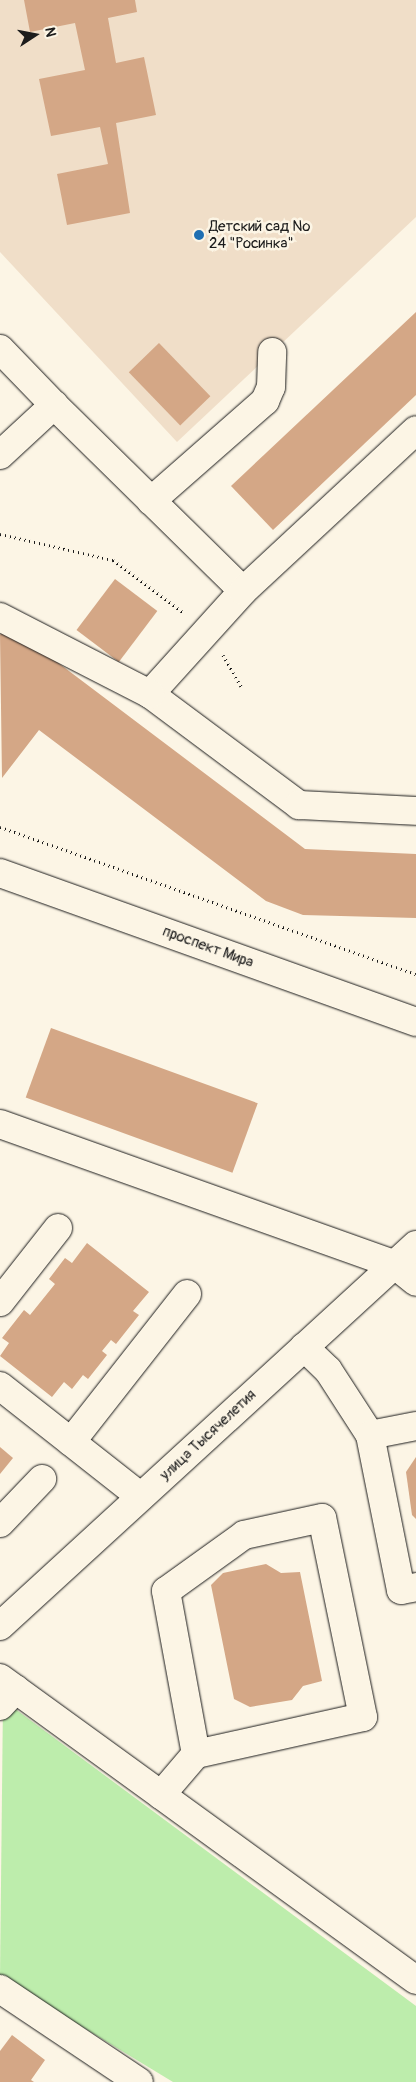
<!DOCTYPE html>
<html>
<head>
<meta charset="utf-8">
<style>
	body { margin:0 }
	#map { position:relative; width:416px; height:2082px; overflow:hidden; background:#fcf5e5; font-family:Pangolin,sans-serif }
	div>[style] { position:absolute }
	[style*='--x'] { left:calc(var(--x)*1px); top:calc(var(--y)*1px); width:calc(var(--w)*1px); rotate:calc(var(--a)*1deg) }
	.built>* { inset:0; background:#f0dec8 }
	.green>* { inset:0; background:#bdedac }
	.building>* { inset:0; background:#d4a786; transform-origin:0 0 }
	.path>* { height:3px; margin-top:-1.5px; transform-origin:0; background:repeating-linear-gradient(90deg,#1c1c1c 0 1px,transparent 0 5px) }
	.roads { filter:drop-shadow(0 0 1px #1c1c1c) drop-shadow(0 0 1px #1c1c1c) }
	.minor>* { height:28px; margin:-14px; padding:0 14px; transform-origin:14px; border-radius:14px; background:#fcf5e5 }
	.dots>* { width:14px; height:14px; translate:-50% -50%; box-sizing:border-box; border:2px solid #fcf5e5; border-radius:50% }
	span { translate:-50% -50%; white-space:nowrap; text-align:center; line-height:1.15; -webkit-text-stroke:5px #fcf5e5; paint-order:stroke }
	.poi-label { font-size:15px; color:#1c1c1c }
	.left { translate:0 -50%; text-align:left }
	.street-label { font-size:15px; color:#1c1c1c }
	.north { position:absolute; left:10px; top:10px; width:50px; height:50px; -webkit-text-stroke:4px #fcf5e5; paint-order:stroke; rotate:79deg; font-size:14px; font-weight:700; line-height:20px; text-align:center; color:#1c1c1c }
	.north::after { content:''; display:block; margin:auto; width:18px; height:22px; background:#1c1c1c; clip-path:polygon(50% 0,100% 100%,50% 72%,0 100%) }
</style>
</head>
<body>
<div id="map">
	<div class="built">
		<div style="clip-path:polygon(0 0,416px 0,416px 217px,177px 442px,0 252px)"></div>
	</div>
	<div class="green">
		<div style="clip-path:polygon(3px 1700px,416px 2006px,416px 2082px,173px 2082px,0 1977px)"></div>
	</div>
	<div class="building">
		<div style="clip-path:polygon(24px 0,135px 0,137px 12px,108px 18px,116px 63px,144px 57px,156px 115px,116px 123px,130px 213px,67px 225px,57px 174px,108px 164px,100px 127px,51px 136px,39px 79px,85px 70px,75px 23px,30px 32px)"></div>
		<div style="clip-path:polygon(416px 312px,416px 395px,273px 530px,231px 486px)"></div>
		<div style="left:159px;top:343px;width:74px;height:42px;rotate:46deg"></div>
		<div style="left:115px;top:579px;width:53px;height:64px;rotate:37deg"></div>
		<div style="clip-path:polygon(8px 625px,305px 849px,416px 854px,416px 918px,303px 915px,266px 901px,39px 730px,2px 778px,0 635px)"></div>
		<div style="left:51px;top:1028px;width:220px;height:74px;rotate:20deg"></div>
		<div style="clip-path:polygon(87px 1243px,149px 1292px,133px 1311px,139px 1315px,116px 1344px,111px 1340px,102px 1351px,107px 1355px,88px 1379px,83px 1375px,72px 1389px,64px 1382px,52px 1397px,0 1356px,9px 1343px,2px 1338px,24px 1310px,30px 1315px,55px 1284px,49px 1279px,65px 1258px,72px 1263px)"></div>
		<div style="clip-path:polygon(0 1447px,13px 1458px,0 1474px)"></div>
		<div style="clip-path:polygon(416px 1457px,416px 1519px,412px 1515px,406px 1472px)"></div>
		<div style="clip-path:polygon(266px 1564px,281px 1573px,300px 1572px,322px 1681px,303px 1686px,292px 1700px,250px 1707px,234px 1699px,211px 1585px,223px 1573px)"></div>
		<div style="clip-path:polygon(12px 2035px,45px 2060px,31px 2080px,34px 2082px,0 2082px,0 2051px)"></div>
	</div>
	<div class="path">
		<div style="--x:0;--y:534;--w:116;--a:13"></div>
		<div style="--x:113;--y:560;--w:89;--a:36.7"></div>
		<div style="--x:223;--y:655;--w:39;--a:60"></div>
		<div style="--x:0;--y:827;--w:441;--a:19.5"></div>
	</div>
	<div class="roads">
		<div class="minor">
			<div style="--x:0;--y:349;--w:78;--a:46"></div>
			<div style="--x:0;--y:455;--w:74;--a:-42.8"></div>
			<div style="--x:54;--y:405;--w:265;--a:44.5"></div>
			<div style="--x:243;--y:591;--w:139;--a:132.1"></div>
			<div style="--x:150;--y:694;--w:186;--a:36.7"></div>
			<div style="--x:299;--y:805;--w:117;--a:2.9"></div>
			<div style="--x:151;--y:501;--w:152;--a:-41.3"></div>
			<div style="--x:265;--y:401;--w:15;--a:-67"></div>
			<div style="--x:271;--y:387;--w:35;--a:-88"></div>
			<div style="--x:243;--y:591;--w:236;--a:-42.9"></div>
			<div style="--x:0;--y:617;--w:169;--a:27.2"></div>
			<div style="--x:0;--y:873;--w:442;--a:19.7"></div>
			<div style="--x:0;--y:1124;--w:418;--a:19.6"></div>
			<div style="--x:394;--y:1264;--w:28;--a:39"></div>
			<div style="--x:0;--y:1302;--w:94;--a:-51.9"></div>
			<div style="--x:304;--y:1347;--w:33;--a:44"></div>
			<div style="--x:328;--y:1370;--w:77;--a:57.1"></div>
			<div style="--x:370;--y:1435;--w:158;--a:78.7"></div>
			<div style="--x:401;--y:1590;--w:15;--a:-11"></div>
			<div style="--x:0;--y:1386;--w:179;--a:38.2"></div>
			<div style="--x:370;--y:1435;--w:47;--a:-11.1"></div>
			<div style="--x:71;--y:1442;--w:188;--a:-51.9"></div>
			<div style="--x:0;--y:1523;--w:61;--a:-46.3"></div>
			<div style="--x:0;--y:1626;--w:564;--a:-42.49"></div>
			<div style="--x:0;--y:1678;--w:514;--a:35.98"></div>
			<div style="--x:0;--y:1706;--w:23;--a:-47"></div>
			<div style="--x:161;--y:1795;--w:54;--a:-49.5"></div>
			<div style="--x:196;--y:1754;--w:171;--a:-12.5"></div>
			<div style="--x:363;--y:1717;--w:203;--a:-101.6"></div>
			<div style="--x:322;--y:1518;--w:80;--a:167.7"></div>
			<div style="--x:244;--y:1535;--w:96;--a:144.3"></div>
			<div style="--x:166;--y:1591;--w:166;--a:79.6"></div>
			<div style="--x:0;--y:1989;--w:167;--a:33.8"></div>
		</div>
	</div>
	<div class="dots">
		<div style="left:199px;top:235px;background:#1f6fb2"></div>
	</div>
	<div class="poi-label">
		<span class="left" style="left:209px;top:235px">Детский сад №<br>24 "Росинка"</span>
	</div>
	<div class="street-label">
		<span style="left:208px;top:947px;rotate:20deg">проспект Мира</span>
		<span style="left:208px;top:1435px;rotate:-43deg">улица Тысячелетия</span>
	</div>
	<div class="north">N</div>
</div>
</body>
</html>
